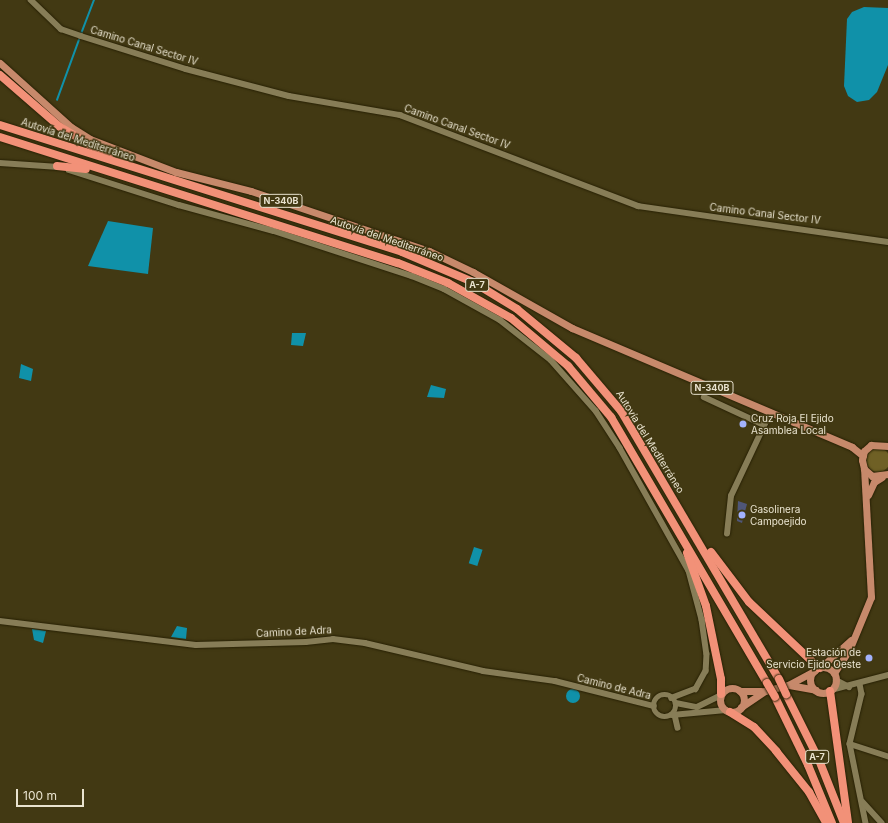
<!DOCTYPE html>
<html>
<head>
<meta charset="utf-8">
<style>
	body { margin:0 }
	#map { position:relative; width:888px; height:823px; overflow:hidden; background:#423913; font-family:Inter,sans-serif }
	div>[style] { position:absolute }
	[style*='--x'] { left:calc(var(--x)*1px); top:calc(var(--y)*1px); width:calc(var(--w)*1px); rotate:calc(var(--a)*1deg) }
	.green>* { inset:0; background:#6f6025 }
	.round { border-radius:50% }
	.water>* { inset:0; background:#1091a9; transform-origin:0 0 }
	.stream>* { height:1.5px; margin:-0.75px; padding:0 0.75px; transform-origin:0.75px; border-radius:0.75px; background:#1091a9 }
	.building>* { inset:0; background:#4f5678 }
	.roads { filter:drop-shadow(0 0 1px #272004) drop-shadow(0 0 1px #272004) }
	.minor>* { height:5.5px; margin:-2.75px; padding:0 2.75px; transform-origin:2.75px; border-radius:2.75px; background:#877d57 }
	.minor>.ring { margin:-2.75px; padding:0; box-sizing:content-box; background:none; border:5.5px solid #877d57; border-radius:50% }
	.major>* { height:7px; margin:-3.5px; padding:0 3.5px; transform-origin:3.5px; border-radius:3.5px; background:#c7896b }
	.major>.ring { margin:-3.5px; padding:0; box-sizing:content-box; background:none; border:7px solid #c7896b; border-radius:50% }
	.highway>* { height:8px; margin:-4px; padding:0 4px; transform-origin:4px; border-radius:4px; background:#f29178 }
	.bridges { filter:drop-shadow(0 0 1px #272004) drop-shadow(0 0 1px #272004) }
	.highway-bridge>* { height:8px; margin:-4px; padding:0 4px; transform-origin:4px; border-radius:4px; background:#f29178 }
	.dots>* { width:11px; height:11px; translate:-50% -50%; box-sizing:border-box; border:2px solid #423913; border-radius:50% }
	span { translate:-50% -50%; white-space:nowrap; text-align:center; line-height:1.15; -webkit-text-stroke:3px #423913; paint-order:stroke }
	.shield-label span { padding:1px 3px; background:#423913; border:1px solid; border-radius:3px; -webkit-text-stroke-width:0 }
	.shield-label { font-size:9px; color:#e9e3cf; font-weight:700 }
	.street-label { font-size:10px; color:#e9e3cf }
	.poi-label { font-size:10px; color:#e9e3cf }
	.left { translate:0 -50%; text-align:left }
	.right { translate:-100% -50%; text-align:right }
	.scale { position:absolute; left:16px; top:789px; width:68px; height:18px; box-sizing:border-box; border:2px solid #e9e3cf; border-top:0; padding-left:5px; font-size:12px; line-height:14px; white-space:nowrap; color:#e9e3cf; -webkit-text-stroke:3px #423913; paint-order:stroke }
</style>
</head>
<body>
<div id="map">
	<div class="green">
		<div class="round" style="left:866px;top:448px;width:24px;height:24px"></div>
	</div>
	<div class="water">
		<div style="clip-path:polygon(864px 7px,888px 8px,888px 65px,877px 92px,869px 100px,857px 102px,848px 96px,844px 86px,847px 19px,852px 12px)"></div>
		<div style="clip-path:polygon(108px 221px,153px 228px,148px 274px,88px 266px)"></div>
		<div style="clip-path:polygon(292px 333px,306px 333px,303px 346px,291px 345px)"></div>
		<div style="clip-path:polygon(21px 364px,33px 369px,31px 381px,19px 378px)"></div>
		<div style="clip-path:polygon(431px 385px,446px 389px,444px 398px,427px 397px)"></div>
		<div style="left:474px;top:547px;width:9px;height:17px;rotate:18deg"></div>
		<div style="clip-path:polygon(177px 626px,187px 628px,186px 639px,171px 637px)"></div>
		<div style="clip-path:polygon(32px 629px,46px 631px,43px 643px,34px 640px)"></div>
		<div class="round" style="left:566px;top:689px;width:14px;height:14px"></div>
	</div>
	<div class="stream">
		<div style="--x:81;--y:34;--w:36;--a:-69"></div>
		<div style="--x:57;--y:100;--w:67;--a:-69.9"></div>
	</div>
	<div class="building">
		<div style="clip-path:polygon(738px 501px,747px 504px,742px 523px,737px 521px)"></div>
	</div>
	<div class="roads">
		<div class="minor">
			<div style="--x:31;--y:0;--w:42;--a:44"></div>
			<div style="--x:61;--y:29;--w:21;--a:19"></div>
			<div style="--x:81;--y:36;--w:110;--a:17.4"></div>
			<div style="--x:186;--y:69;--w:106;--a:14.7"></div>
			<div style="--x:289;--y:96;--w:113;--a:9.7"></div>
			<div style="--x:400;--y:115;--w:255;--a:20.9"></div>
			<div style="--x:638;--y:206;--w:253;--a:8.2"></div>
			<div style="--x:0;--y:163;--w:59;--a:3.9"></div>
			<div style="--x:69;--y:170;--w:115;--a:17.7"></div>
			<div style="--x:179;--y:205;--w:98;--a:15.3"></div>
			<div style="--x:274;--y:231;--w:145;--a:18.1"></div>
			<div style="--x:412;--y:276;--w:35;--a:22"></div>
			<div style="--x:444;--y:289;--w:64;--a:29"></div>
			<div style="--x:500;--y:320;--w:65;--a:38.1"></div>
			<div style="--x:551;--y:360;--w:68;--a:48.6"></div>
			<div style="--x:596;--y:411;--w:44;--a:57"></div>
			<div style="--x:620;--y:448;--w:141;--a:60.7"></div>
			<div style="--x:689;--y:571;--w:51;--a:75.1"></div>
			<div style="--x:702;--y:620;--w:34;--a:82"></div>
			<div style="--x:707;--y:654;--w:17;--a:93"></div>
			<div style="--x:706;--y:671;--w:21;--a:119"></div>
			<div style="--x:696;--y:689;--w:26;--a:159"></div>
			<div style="--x:704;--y:397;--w:66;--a:25"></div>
			<div style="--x:727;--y:534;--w:38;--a:-84"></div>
			<div style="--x:731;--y:496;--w:92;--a:-64.8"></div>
			<div style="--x:0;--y:621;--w:197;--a:7"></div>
			<div style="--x:196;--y:645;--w:110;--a:-1.6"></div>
			<div style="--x:306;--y:642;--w:27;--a:-6"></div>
			<div style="--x:333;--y:639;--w:32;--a:7"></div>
			<div style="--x:365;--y:643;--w:121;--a:13.3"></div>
			<div style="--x:483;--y:671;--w:73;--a:7.9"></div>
			<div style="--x:555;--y:681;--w:102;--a:14.2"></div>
			<div style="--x:836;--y:680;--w:15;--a:28"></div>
			<div style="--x:860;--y:684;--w:10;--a:79"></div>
			<div style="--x:862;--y:694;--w:51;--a:103.5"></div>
			<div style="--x:850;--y:744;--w:81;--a:78.6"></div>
			<div style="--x:831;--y:690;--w:59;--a:-14.7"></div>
			<div class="ring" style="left:654px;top:695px;width:16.5px;height:16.5px"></div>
			<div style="--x:676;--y:703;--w:21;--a:11"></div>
			<div style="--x:697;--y:707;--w:25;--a:-26"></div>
			<div style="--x:672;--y:715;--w:54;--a:-5.3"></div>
			<div style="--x:675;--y:715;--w:13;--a:77"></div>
			<div style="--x:850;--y:744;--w:40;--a:18"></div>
			<div style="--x:863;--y:802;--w:28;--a:48"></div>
		</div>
		<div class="major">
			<div style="--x:0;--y:63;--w:96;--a:42"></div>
			<div style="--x:71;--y:127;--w:22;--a:32"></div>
			<div style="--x:90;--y:139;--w:92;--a:21"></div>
			<div style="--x:176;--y:172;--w:77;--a:14.2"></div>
			<div style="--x:251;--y:191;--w:188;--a:18.6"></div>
			<div style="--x:429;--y:251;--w:49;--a:25.5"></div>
			<div style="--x:473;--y:272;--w:114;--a:29.5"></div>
			<div style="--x:572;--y:328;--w:304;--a:23"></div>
			<div style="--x:852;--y:447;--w:14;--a:39"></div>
			<div style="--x:888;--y:446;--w:17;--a:-177"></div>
			<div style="--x:871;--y:445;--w:9;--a:139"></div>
			<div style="--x:864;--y:451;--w:9;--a:103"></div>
			<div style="--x:862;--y:460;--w:9;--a:77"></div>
			<div style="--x:864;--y:469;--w:11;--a:41"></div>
			<div style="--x:872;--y:476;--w:16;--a:-7"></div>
			<div style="--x:868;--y:495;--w:14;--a:-65"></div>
			<div style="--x:874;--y:482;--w:9;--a:-32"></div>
			<div class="ring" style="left:810px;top:667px;width:19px;height:19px"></div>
			<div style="--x:820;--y:668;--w:42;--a:-42.1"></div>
			<div style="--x:834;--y:673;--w:30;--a:-57"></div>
			<div style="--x:850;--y:648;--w:55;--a:-67.6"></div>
			<div style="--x:871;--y:597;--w:128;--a:-93.1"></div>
			<div style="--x:789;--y:685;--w:27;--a:10"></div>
			<div class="ring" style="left:720px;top:688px;width:17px;height:17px"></div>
			<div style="--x:740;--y:691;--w:21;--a:0"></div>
			<div style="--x:741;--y:707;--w:29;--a:-34"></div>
			<div style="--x:765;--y:691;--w:24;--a:-15"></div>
			<div style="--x:788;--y:685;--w:30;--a:-28"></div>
		</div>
		<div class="highway">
			<div style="--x:0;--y:75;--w:79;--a:40.9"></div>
			<div style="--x:60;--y:127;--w:57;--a:30.6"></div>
			<div style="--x:0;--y:125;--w:422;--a:17.5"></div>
			<div style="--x:402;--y:252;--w:77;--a:22.9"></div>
			<div style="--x:473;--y:282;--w:52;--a:31.5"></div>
			<div style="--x:517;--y:309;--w:77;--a:39.7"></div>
			<div style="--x:576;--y:358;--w:70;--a:49.7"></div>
			<div style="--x:621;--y:411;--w:311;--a:59.5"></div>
			<div style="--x:0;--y:137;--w:417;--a:17.6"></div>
			<div style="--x:398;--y:263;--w:54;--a:21.8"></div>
			<div style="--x:448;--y:283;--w:72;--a:29.1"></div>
			<div style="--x:511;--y:318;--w:75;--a:40.1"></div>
			<div style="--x:568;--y:366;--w:67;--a:49.9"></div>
			<div style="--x:611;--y:417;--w:308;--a:59.6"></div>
			<div style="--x:57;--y:166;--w:29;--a:6"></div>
			<div style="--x:711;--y:552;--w:63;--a:52.8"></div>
			<div style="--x:749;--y:602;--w:96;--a:43.3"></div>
			<div style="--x:687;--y:553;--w:56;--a:70.3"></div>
			<div style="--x:706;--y:606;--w:75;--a:78.4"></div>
			<div style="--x:721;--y:679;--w:15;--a:90"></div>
			<div style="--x:830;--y:691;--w:133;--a:82.2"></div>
			<div style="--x:786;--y:694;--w:74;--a:63.4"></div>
			<div style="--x:819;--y:760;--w:68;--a:68.4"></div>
			<div style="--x:775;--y:697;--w:76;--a:64.1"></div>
			<div style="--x:808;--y:765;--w:63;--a:67.5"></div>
			<div style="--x:730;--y:712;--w:28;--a:32"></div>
			<div style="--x:754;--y:727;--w:33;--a:47"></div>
			<div style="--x:776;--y:751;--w:53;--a:51.2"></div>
			<div style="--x:809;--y:792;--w:35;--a:61"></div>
		</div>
	</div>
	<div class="bridges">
		<div class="highway-bridge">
			<div style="--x:779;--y:679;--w:17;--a:65"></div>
			<div style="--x:767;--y:683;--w:16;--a:60"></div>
		</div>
	</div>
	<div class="dots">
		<div style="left:743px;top:424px;background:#a3b2fd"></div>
		<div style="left:742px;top:515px;background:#a3b2fd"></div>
		<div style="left:869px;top:658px;background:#a3b2fd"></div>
	</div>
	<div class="shield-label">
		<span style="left:281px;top:201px">N-340B</span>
		<span style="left:477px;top:285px">A-7</span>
		<span style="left:712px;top:388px">N-340B</span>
		<span style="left:817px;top:757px">A-7</span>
	</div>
	<div class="street-label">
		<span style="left:144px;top:46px;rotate:17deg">Camino Canal Sector IV</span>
		<span style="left:457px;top:127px;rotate:20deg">Camino Canal Sector IV</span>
		<span style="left:78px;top:140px;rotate:18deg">Autovía del Mediterráneo</span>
		<span style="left:765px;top:214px;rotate:7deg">Camino Canal Sector IV</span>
		<span style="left:387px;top:239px;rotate:19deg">Autovía del Mediterráneo</span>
		<span style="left:650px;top:442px;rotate:58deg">Autovía del Mediterráneo</span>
		<span style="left:294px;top:632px;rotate:-3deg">Camino de Adra</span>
		<span style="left:614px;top:687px;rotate:14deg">Camino de Adra</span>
	</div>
	<div class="poi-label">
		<span class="left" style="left:751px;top:424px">Cruz Roja El Ejido<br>Asamblea Local</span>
		<span class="left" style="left:750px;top:515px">Gasolinera<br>Campoejido</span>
		<span class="right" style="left:861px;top:658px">Estación de<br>Servicio Ejido Oeste</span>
	</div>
	<div class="scale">100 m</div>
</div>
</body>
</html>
